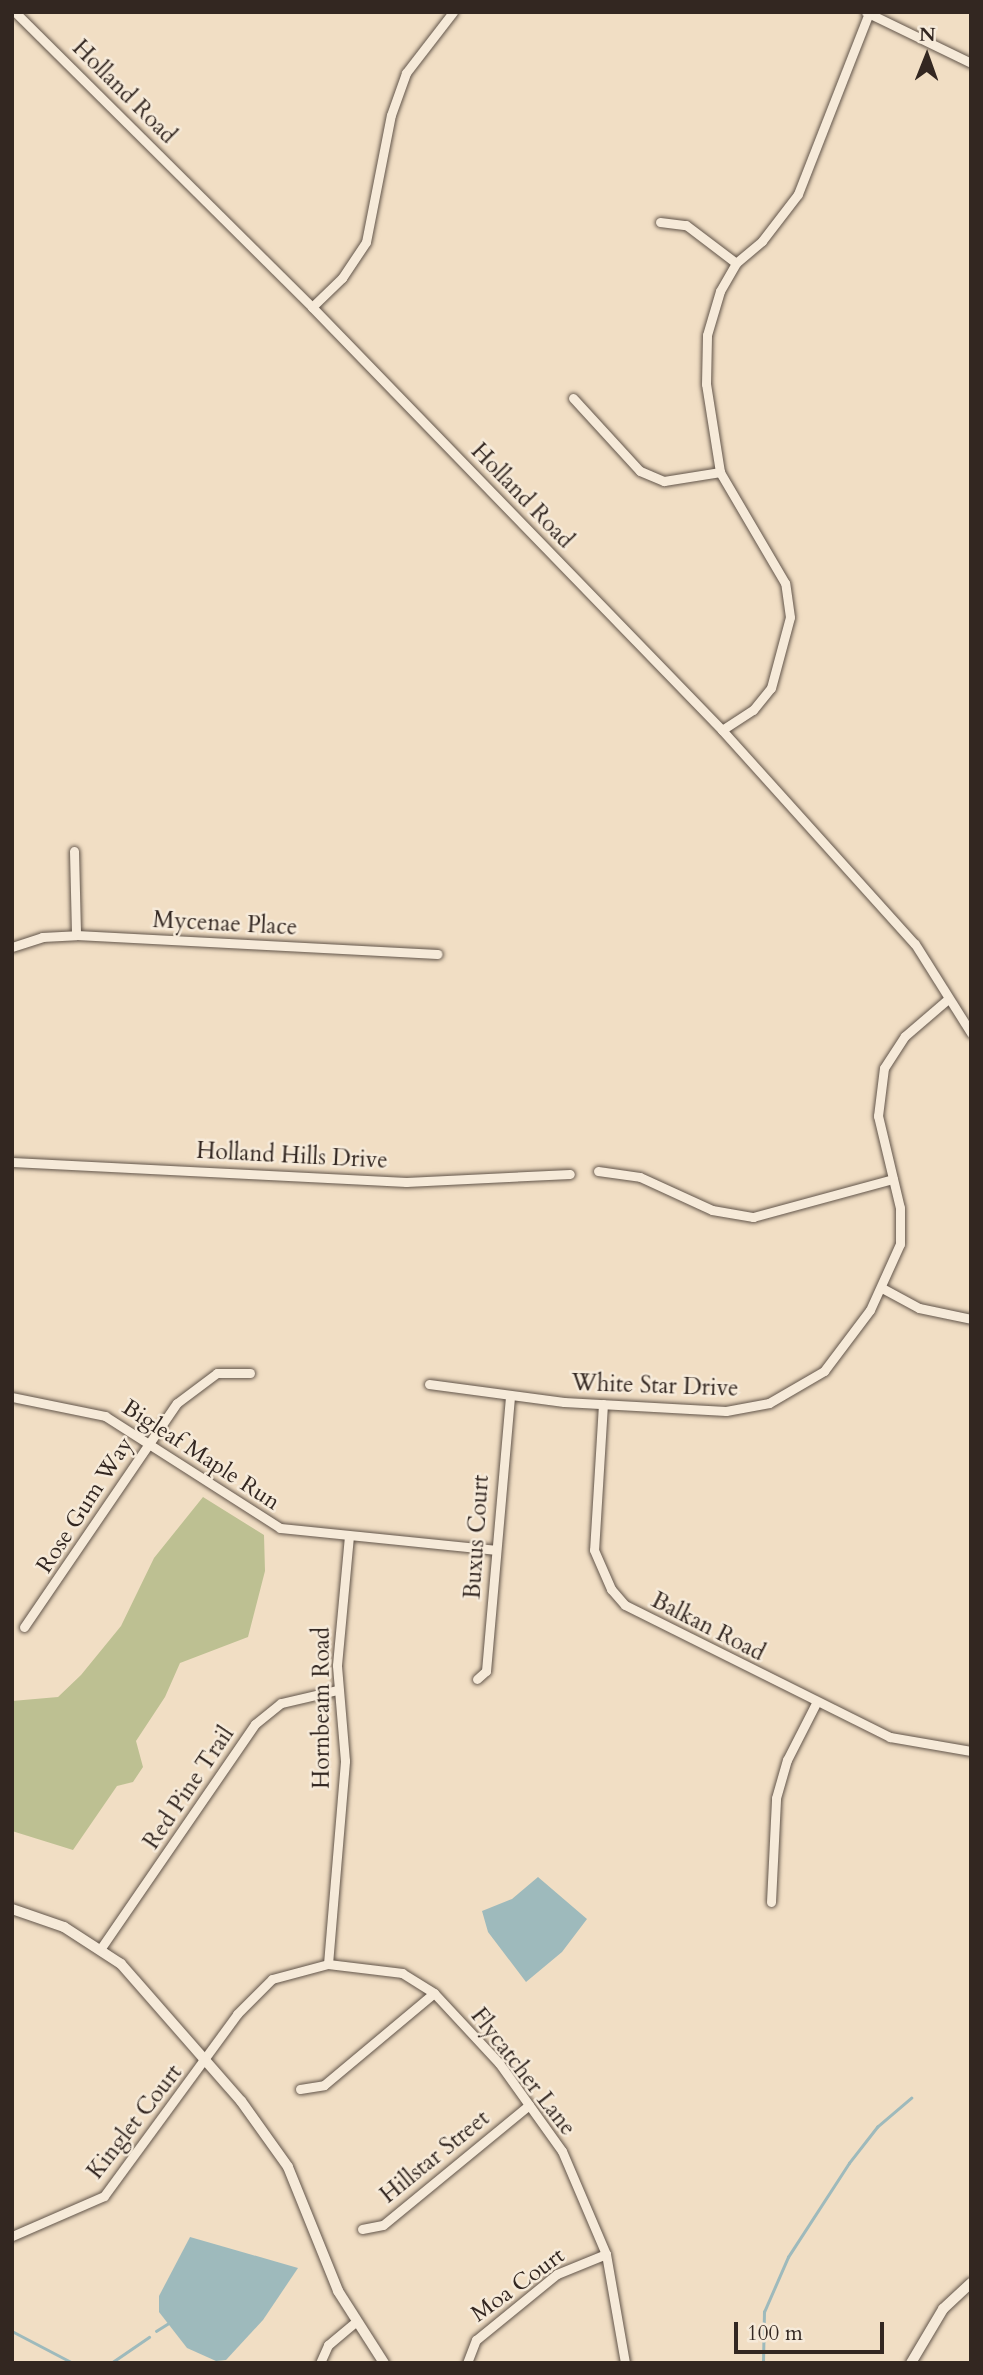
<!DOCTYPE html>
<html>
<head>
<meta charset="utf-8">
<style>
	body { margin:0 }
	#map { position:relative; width:983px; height:2375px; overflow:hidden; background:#f1dec4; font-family:Cardo,serif }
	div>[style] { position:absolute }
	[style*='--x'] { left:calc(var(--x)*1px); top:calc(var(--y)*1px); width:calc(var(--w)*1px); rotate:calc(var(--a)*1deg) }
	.green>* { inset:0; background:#bdc092 }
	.water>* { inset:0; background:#9ebabc }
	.stream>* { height:2.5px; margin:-1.25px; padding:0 1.25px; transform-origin:1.25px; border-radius:1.25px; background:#9ebabc }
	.roads { filter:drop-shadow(0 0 2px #62554a) drop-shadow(0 0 2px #62554a) }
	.minor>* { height:9px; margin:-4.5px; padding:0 4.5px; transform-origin:4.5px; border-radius:4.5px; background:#f6ead9 }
	.tertiary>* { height:10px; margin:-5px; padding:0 5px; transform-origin:5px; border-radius:5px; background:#f6ead9 }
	span { translate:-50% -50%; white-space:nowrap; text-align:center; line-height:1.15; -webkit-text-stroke:5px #f6ead9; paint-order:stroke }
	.street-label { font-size:23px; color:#332721 }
	.frame { position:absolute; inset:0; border:14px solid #332721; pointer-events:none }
	.north { position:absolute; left:892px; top:21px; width:70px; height:70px; -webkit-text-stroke:5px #f6ead9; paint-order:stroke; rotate:1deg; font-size:19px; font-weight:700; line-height:28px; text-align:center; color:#332721 }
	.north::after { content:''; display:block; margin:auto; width:24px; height:32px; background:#332721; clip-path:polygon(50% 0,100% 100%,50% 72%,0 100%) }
	.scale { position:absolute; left:734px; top:2322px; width:150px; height:32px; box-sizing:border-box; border:4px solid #332721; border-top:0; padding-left:9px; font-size:21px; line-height:24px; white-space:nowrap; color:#332721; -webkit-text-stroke:5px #f6ead9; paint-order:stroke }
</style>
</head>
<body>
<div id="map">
	<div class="green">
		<div style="clip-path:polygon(203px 1497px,264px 1535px,265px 1571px,248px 1637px,180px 1663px,165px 1697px,136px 1741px,143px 1767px,133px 1782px,117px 1786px,73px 1850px,12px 1831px,12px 1701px,58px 1697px,81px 1675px,121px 1626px,154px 1558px)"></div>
	</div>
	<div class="water">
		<div style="clip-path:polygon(538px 1877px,587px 1919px,562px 1952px,526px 1982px,488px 1932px,482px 1911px,512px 1899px)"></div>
		<div style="clip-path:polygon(190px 2237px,298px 2268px,263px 2320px,226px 2360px,216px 2361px,187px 2348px,159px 2312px,159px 2296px)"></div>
	</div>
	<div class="stream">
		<div style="--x:12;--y:2331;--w:69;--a:27.7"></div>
		<div style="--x:156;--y:2331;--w:15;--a:-32"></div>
		<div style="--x:111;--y:2363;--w:46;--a:-34.4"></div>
		<div style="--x:763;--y:2363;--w:51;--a:-88.9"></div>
		<div style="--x:764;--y:2312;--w:60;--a:-66.4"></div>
		<div style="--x:788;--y:2257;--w:112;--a:-57"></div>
		<div style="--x:849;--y:2163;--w:46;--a:-52.1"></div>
		<div style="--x:877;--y:2127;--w:45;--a:-40.5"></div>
	</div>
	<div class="roads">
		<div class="minor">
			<div style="--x:15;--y:12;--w:419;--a:44.8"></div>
			<div style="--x:312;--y:307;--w:589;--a:45.89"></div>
			<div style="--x:722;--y:730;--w:288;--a:48"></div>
			<div style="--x:915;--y:944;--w:105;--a:57.8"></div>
			<div style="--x:866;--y:12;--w:117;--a:25.9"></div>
			<div style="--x:660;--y:222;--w:26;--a:7"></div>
			<div style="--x:686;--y:225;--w:63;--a:37.2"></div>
			<div style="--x:312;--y:307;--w:42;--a:-44"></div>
			<div style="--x:342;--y:278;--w:43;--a:-56.3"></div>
			<div style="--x:366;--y:242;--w:129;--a:-78.9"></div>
			<div style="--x:391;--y:115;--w:45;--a:-70.3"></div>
			<div style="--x:406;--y:73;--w:77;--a:-52.4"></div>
			<div style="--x:573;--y:398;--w:99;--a:47.5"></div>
			<div style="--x:640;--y:471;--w:26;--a:23"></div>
			<div style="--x:664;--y:481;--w:57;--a:-9.1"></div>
			<div style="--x:722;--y:730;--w:37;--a:-33"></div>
			<div style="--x:753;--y:710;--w:28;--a:-51"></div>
			<div style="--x:771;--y:688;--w:73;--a:-75"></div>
			<div style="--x:790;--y:617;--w:34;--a:-98"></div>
			<div style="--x:785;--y:583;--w:129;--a:-120.4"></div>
			<div style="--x:720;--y:472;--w:89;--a:-99"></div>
			<div style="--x:706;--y:384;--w:49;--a:-88.8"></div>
			<div style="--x:707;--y:335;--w:46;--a:-73.5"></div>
			<div style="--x:720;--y:291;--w:32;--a:-60"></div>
			<div style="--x:736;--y:263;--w:34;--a:-40"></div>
			<div style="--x:762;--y:241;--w:59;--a:-52.5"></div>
			<div style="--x:798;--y:194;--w:194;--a:-68.6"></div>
			<div style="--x:74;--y:851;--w:84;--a:88.6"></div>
			<div style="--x:12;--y:947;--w:32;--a:-18"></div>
			<div style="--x:42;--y:937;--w:34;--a:-3"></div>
			<div style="--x:76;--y:935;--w:362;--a:3"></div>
			<div style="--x:12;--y:1162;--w:395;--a:2.9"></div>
			<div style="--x:406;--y:1182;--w:164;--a:-2.8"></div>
			<div style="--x:598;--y:1171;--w:42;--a:8.1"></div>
			<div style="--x:640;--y:1177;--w:79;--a:24.6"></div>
			<div style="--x:712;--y:1210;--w:42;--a:9.7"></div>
			<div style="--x:753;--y:1217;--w:145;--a:-15.2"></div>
			<div style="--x:882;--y:1288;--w:42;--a:28.4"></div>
			<div style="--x:919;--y:1308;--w:53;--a:11.9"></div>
			<div style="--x:429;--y:1384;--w:136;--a:7.6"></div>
			<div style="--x:564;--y:1402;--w:162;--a:3.2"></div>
			<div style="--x:726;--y:1411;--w:44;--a:-10.5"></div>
			<div style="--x:769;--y:1403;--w:64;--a:-30.2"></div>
			<div style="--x:824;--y:1371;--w:76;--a:-53"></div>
			<div style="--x:870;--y:1310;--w:72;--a:-65.6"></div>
			<div style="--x:900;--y:1244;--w:36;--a:-90"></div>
			<div style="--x:900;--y:1208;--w:95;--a:-103.4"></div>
			<div style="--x:878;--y:1116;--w:48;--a:-82.9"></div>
			<div style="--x:884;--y:1068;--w:38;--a:-57"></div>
			<div style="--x:905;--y:1036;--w:57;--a:-40.7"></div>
			<div style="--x:12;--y:1397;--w:95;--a:11.5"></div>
			<div style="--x:105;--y:1416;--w:208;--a:32.6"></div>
			<div style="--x:280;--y:1528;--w:216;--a:5.8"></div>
			<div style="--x:603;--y:1404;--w:146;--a:93.5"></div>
			<div style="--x:594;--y:1550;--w:43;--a:66.4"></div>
			<div style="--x:611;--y:1589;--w:21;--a:49"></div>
			<div style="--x:625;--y:1605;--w:296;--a:26.5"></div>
			<div style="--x:890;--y:1737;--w:82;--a:9.8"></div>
			<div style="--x:24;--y:1627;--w:271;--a:-55.7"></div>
			<div style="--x:177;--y:1403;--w:50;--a:-36.9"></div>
			<div style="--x:217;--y:1373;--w:33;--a:0"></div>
			<div style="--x:477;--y:1679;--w:12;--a:-42"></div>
			<div style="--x:486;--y:1671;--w:277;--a:-85"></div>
			<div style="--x:771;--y:1902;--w:104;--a:-87.2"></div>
			<div style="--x:776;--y:1798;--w:40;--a:-74"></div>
			<div style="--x:787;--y:1760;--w:64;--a:-63"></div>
			<div style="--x:101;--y:1948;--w:272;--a:-55.5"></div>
			<div style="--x:255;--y:1724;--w:33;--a:-39"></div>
			<div style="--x:281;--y:1703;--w:57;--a:-13.1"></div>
			<div style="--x:328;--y:1964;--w:204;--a:-85.2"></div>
			<div style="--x:345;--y:1761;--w:96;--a:-94.8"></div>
			<div style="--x:337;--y:1665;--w:130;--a:-84.7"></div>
			<div style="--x:300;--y:2089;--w:24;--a:-9"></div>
			<div style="--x:324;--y:2085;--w:143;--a:-39.9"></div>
			<div style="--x:362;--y:2229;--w:21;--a:-11"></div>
			<div style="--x:383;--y:2225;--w:189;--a:-39.4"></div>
			<div style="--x:12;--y:2236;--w:100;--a:-23.5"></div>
			<div style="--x:104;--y:2196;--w:225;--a:-53.8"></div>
			<div style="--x:237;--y:2014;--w:49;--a:-45"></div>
			<div style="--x:272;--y:1979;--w:58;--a:-15"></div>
			<div style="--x:328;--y:1964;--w:75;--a:6.9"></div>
			<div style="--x:402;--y:1973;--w:38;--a:32"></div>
			<div style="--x:434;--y:1993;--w:96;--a:47.1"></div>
			<div style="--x:499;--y:2063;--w:108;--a:54.4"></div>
			<div style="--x:562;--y:2151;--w:112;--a:66.9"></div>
			<div style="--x:606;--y:2254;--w:111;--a:80.1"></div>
			<div style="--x:320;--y:2363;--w:20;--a:-66"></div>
			<div style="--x:328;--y:2345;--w:34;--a:-40"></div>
			<div style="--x:467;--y:2363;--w:25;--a:-69"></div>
			<div style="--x:476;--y:2340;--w:104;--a:-39.2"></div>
			<div style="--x:557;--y:2274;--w:53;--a:-22.2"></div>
		</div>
		<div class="tertiary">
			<div style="--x:12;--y:1909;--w:55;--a:19.1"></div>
			<div style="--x:64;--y:1927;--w:68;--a:33"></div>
			<div style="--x:121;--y:1964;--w:182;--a:48.8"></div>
			<div style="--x:241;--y:2101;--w:81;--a:54.5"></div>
			<div style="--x:288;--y:2167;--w:134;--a:68"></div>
			<div style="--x:338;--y:2291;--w:85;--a:57.4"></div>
			<div style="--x:911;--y:2363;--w:63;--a:-59.3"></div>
			<div style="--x:943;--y:2309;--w:38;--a:-43"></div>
		</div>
	</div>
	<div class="street-label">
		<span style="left:124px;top:92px;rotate:45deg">Holland Road</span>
		<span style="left:522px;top:496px;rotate:46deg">Holland Road</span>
		<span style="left:225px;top:924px;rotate:3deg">Mycenae Place</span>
		<span style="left:292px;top:1156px;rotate:3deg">Holland Hills Drive</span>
		<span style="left:655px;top:1386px;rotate:2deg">White Star Drive</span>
		<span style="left:201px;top:1455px;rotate:33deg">Bigleaf Maple Run</span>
		<span style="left:85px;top:1505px;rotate:-57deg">Rose Gum Way</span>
		<span style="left:477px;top:1537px;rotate:-86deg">Buxus Court</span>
		<span style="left:708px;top:1627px;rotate:27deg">Balkan Road</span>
		<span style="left:322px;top:1708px;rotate:-90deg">Hornbeam Road</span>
		<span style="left:189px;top:1788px;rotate:-56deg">Red Pine Trail</span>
		<span style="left:523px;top:2072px;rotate:52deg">Flycatcher Lane</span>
		<span style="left:135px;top:2122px;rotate:-52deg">Kinglet Court</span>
		<span style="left:435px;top:2157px;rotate:-39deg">Hillstar Street</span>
		<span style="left:518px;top:2285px;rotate:-36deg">Moa Court</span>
	</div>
	<div class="frame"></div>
	<div class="north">N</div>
	<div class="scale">100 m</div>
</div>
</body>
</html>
